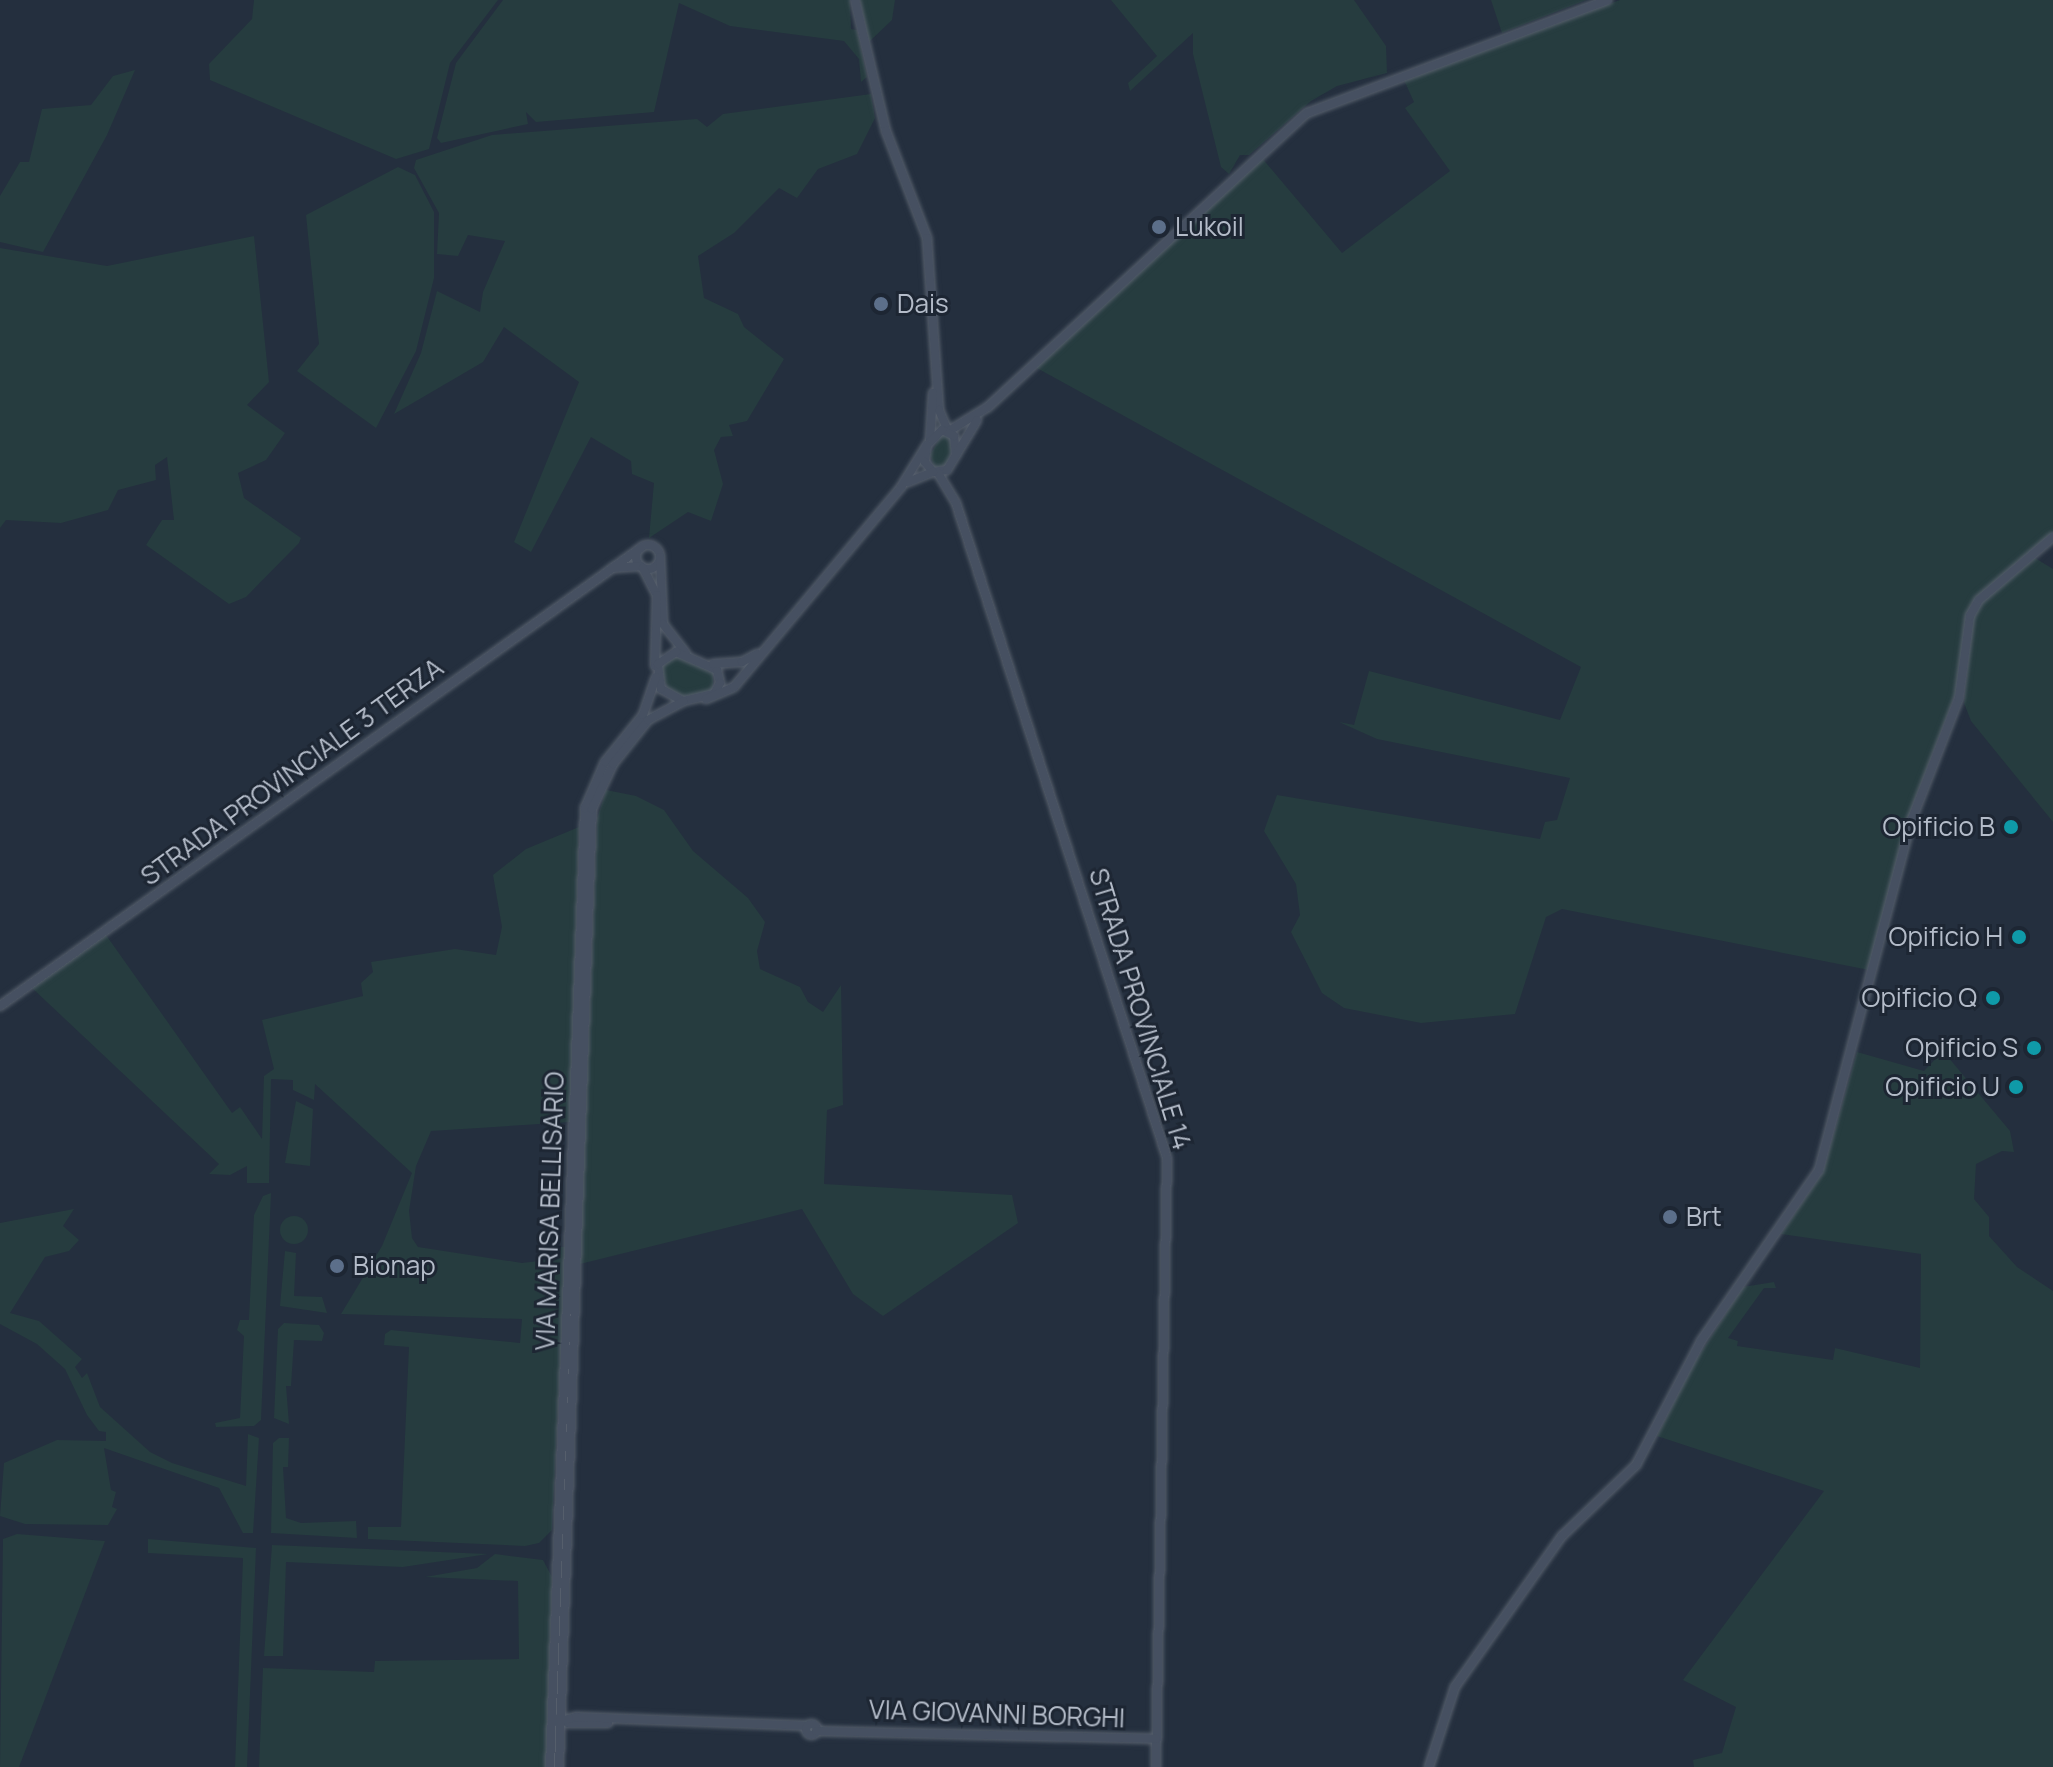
<!DOCTYPE html>
<html>
<head>
<meta charset="utf-8">
<style>
	body { margin:0 }
	#map { position:relative; width:2053px; height:1767px; overflow:hidden; background:#242f3e; font-family:Manrope,sans-serif }
	div>[style] { position:absolute }
	[style*='--x'] { left:calc(var(--x)*1px); top:calc(var(--y)*1px); width:calc(var(--w)*1px); rotate:calc(var(--a)*1deg) }
	.green>* { inset:0; background:#263c3f }
	.round { border-radius:50% }
	.roads { filter:drop-shadow(0 0 2px #565f6c) drop-shadow(0 0 2px #565f6c) }
	.secondary>* { height:8px; margin:-4px; padding:0 4px; transform-origin:4px; border-radius:4px; background:#465061 }
	.secondary>.ring { margin:-4px; padding:0; box-sizing:content-box; background:none; border:8px solid #465061; border-radius:50% }
	.dots>* { width:22px; height:22px; translate:-50% -50%; box-sizing:border-box; border:4px solid #1d2633; border-radius:50% }
	span { translate:-50% -50%; white-space:nowrap; text-align:center; line-height:1.15; -webkit-text-stroke:6px #1d2633; paint-order:stroke }
	.poi-label { font-size:26px; color:#b4bcc9 }
	.left { translate:0 -50%; text-align:left }
	.right { translate:-100% -50%; text-align:right }
	.street-label { font-size:26px; color:#b4bcc9 }
</style>
</head>
<body>
<div id="map">
	<div class="green">
		<div style="clip-path:polygon(254px 0,498px 0,450px 63px,429px 149px,396px 159px,210px 80px,209px 64px,252px 19px)"></div>
		<div style="clip-path:polygon(503px 0,850px 0,851px 29px,857px 30px,867px 77px,861px 82px,859px 59px,844px 41px,730px 26px,679px 3px,654px 112px,536px 122px,526px 112px,528px 124px,441px 143px,437px 138px,456px 63px)"></div>
		<div style="clip-path:polygon(860px 0,895px 0,892px 20px,869px 42px)"></div>
		<div style="clip-path:polygon(1111px 0,1354px 0,1386px 46px,1387px 73px,1337px 86px,1311px 101px,1249px 155px,1240px 155px,1229px 174px,1221px 167px,1193px 54px,1193px 33px,1130px 91px,1128px 83px,1157px 56px)"></div>
		<div style="clip-path:polygon(1491px 0,1586px 0,1502px 33px)"></div>
		<div style="clip-path:polygon(1620px 0,2053px 0,2053px 532px,1971px 604px,1956px 692px,1908px 818px,1869px 970px,1562px 909px,1546px 917px,1515px 1014px,1421px 1023px,1344px 1008px,1322px 993px,1291px 932px,1300px 915px,1296px 884px,1264px 831px,1277px 795px,1540px 839px,1545px 822px,1557px 820px,1570px 778px,1377px 739px,1339px 722px,1354px 725px,1369px 671px,1560px 720px,1581px 667px,1035px 367px,1262px 158px,1342px 253px,1450px 171px,1405px 108px,1414px 102px,1403px 78px)"></div>
		<div style="clip-path:polygon(135px 70px,107px 135px,43px 252px,0 242px,0 196px,20px 162px,29px 162px,42px 109px,91px 105px,113px 76px)"></div>
		<div style="clip-path:polygon(871px 94px,875px 118px,857px 154px,818px 169px,797px 198px,779px 188px,734px 233px,698px 256px,704px 298px,738px 314px,744px 327px,784px 359px,747px 421px,729px 425px,733px 436px,721px 437px,714px 450px,723px 484px,711px 521px,688px 512px,649px 538px,654px 483px,632px 474px,631px 461px,591px 437px,531px 552px,514px 542px,579px 382px,504px 327px,483px 362px,394px 414px,421px 353px,437px 291px,480px 312px,483px 292px,505px 241px,468px 235px,458px 256px,437px 254px,439px 213px,414px 168px,416px 160px,492px 135px,697px 119px,707px 127px,723px 114px)"></div>
		<div style="clip-path:polygon(398px 167px,415px 175px,434px 212px,434px 278px,416px 351px,376px 428px,297px 371px,319px 344px,306px 215px)"></div>
		<div style="clip-path:polygon(254px 236px,269px 382px,247px 405px,285px 433px,266px 460px,238px 473px,244px 498px,301px 538px,299px 543px,246px 597px,229px 604px,146px 545px,162px 520px,174px 520px,167px 457px,155px 465px,156px 480px,118px 490px,108px 510px,61px 523px,6px 520px,0 528px,0 248px,107px 266px)"></div>
		<div style="clip-path:polygon(942px 434px,951px 437px,953px 446px,947px 464px,935px 469px,930px 455px)"></div>
		<div style="clip-path:polygon(2035px 558px,2053px 569px,2053px 822px,1971px 721px,1964px 703px,1973px 617px,1982px 602px)"></div>
		<div style="clip-path:polygon(677px 656px,713px 671px,713px 690px,684px 697px,667px 689px,661px 667px)"></div>
		<div style="clip-path:polygon(606px 790px,636px 796px,664px 810px,693px 851px,748px 898px,765px 922px,757px 951px,760px 969px,800px 987px,808px 1002px,823px 1012px,841px 985px,843px 1105px,827px 1110px,824px 1184px,1012px 1195px,1018px 1223px,883px 1316px,853px 1294px,802px 1209px,580px 1264px,597px 819px)"></div>
		<div style="clip-path:polygon(579px 827px,570px 1122px,431px 1131px,416px 1166px,409px 1211px,412px 1238px,418px 1247px,522px 1263px,547px 1260px,548px 1247px,566px 1247px,552px 1530px,539px 1543px,525px 1546px,368px 1539px,368px 1527px,401px 1527px,409px 1347px,384px 1345px,385px 1334px,391px 1330px,520px 1343px,522px 1319px,341px 1314px,382px 1246px,412px 1173px,315px 1084px,314px 1100px,293px 1090px,293px 1080px,271px 1079px,269px 1183px,247px 1183px,247px 1166px,230px 1175px,209px 1174px,219px 1164px,31px 987px,106px 935px,232px 1113px,240px 1107px,262px 1139px,264px 1076px,274px 1069px,262px 1020px,363px 996px,361px 983px,373px 972px,371px 962px,455px 949px,496px 955px,502px 927px,493px 875px,526px 849px)"></div>
		<div style="clip-path:polygon(1943px 1051px,2010px 1131px,2014px 1152px,2002px 1151px,1976px 1164px,1974px 1199px,1989px 1217px,1989px 1236px,2017px 1267px,2053px 1291px,2053px 1767px,1694px 1767px,1693px 1760px,1722px 1753px,1736px 1707px,1683px 1680px,1824px 1491px,1657px 1436px,1694px 1363px,1743px 1287px,1774px 1282px,1776px 1288px,1764px 1288px,1728px 1338px,1738px 1341px,1737px 1346px,1833px 1360px,1835px 1348px,1920px 1368px,1921px 1254px,1781px 1234px,1823px 1172px,1857px 1052px,1924px 1071px)"></div>
		<div style="clip-path:polygon(296px 1101px,313px 1109px,310px 1166px,285px 1163px)"></div>
		<div style="clip-path:polygon(271px 1193px,261px 1420px,254px 1426px,216px 1427px,215px 1423px,240px 1418px,244px 1336px,237px 1330px,240px 1320px,249px 1320px,254px 1215px,263px 1196px)"></div>
		<div style="clip-path:polygon(74px 1209px,63px 1226px,79px 1240px,69px 1251px,45px 1257px,10px 1313px,39px 1321px,82px 1359px,75px 1367px,82px 1378px,87px 1373px,100px 1407px,150px 1452px,172px 1463px,246px 1486px,248px 1434px,259px 1438px,253px 1533px,243px 1533px,219px 1488px,104px 1448px,111px 1490px,116px 1492px,112px 1507px,117px 1509px,108px 1525px,25px 1524px,0 1516px,4px 1463px,57px 1440px,106px 1441px,106px 1432px,99px 1431px,87px 1415px,65px 1369px,37px 1344px,0 1324px,0 1223px)"></div>
		<div class="round" style="left:280px;top:1216px;width:28px;height:28px"></div>
		<div style="clip-path:polygon(285px 1251px,296px 1253px,294px 1296px,322px 1297px,327px 1313px,280px 1306px)"></div>
		<div style="clip-path:polygon(284px 1323px,319px 1325px,324px 1333px,322px 1341px,294px 1340px,291px 1386px,286px 1386px,289px 1424px,274px 1418px,278px 1329px)"></div>
		<div style="clip-path:polygon(279px 1438px,289px 1438px,288px 1467px,283px 1467px,286px 1518px,301px 1523px,356px 1521px,357px 1538px,271px 1533px,273px 1443px)"></div>
		<div style="clip-path:polygon(17px 1534px,105px 1541px,19px 1767px,0 1767px,3px 1539px)"></div>
		<div style="clip-path:polygon(148px 1539px,256px 1548px,247px 1767px,235px 1767px,243px 1558px,148px 1553px)"></div>
		<div style="clip-path:polygon(272px 1545px,488px 1554px,403px 1567px,286px 1562px,283px 1656px,264px 1656px)"></div>
		<div style="clip-path:polygon(495px 1554px,543px 1560px,552px 1577px,546px 1767px,259px 1767px,263px 1668px,374px 1672px,375px 1661px,519px 1659px,518px 1581px,425px 1577px,477px 1568px)"></div>
	</div>
	<div class="roads">
		<div class="secondary">
			<div style="--x:855;--y:0;--w:135;--a:76.7"></div>
			<div style="--x:886;--y:131;--w:115;--a:69"></div>
			<div style="--x:927;--y:238;--w:172;--a:86"></div>
			<div style="--x:939;--y:410;--w:23;--a:67"></div>
			<div style="--x:949;--y:431;--w:46;--a:-31.6"></div>
			<div style="--x:988;--y:407;--w:434;--a:-42.7"></div>
			<div style="--x:1307;--y:113;--w:321;--a:-20.6"></div>
			<div style="--x:930;--y:440;--w:47;--a:-86.3"></div>
			<div style="--x:956;--y:455;--w:19;--a:-96"></div>
			<div style="--x:954;--y:436;--w:13;--a:-153"></div>
			<div style="--x:942;--y:430;--w:21;--a:135"></div>
			<div style="--x:927;--y:445;--w:17;--a:97"></div>
			<div style="--x:925;--y:462;--w:13;--a:51"></div>
			<div style="--x:933;--y:472;--w:14;--a:-8"></div>
			<div style="--x:947;--y:470;--w:58;--a:-59"></div>
			<div style="--x:938;--y:473;--w:35;--a:59"></div>
			<div style="--x:956;--y:503;--w:688;--a:72.14"></div>
			<div style="--x:1167;--y:1158;--w:609;--a:91.03"></div>
			<div style="--x:908;--y:482;--w:27;--a:-22"></div>
			<div class="ring" style="left:636px;top:545px;width:16px;height:16px"></div>
			<div style="--x:660;--y:557;--w:67;--a:87.4"></div>
			<div style="--x:663;--y:624;--w:37;--a:52"></div>
			<div style="--x:612;--y:568;--w:29;--a:-4"></div>
			<div style="--x:643;--y:568;--w:30;--a:63"></div>
			<div style="--x:657;--y:595;--w:71;--a:91.6"></div>
			<div style="--x:676;--y:652;--w:45;--a:23.7"></div>
			<div style="--x:717;--y:670;--w:13;--a:77"></div>
			<div style="--x:720;--y:683;--w:13;--a:119"></div>
			<div style="--x:714;--y:694;--w:32;--a:167"></div>
			<div style="--x:683;--y:701;--w:25;--a:-151"></div>
			<div style="--x:661;--y:689;--w:25;--a:-97"></div>
			<div style="--x:658;--y:664;--w:22;--a:-34"></div>
			<div style="--x:713;--y:664;--w:29;--a:-4"></div>
			<div style="--x:742;--y:662;--w:17;--a:-28"></div>
			<div style="--x:706;--y:699;--w:30;--a:-23"></div>
			<div style="--x:734;--y:687;--w:261;--a:-50.1"></div>
			<div style="--x:901;--y:487;--w:49;--a:-58.2"></div>
			<div style="--x:0;--y:1006;--w:789;--a:-35.56"></div>
			<div style="--x:559;--y:1718;--w:10;--a:29"></div>
			<div style="--x:568;--y:1723;--w:40;--a:0"></div>
			<div style="--x:557;--y:1722;--w:20;--a:-15"></div>
			<div style="--x:576;--y:1717;--w:230;--a:2.2"></div>
			<div class="ring" style="left:805.5px;top:1723.5px;width:3px;height:3px"></div>
			<div style="--x:816;--y:1731;--w:340;--a:1.3"></div>
			<div style="--x:550;--y:1767;--w:960;--a:-87.91"></div>
			<div style="--x:585;--y:808;--w:50;--a:-66.5"></div>
			<div style="--x:605;--y:762;--w:60;--a:-51"></div>
			<div style="--x:643;--y:715;--w:40;--a:-71.1"></div>
			<div style="--x:559;--y:1767;--w:959;--a:-88.03"></div>
			<div style="--x:592;--y:809;--w:50;--a:-65"></div>
			<div style="--x:613;--y:764;--w:56;--a:-51.5"></div>
			<div style="--x:648;--y:720;--w:40;--a:-28"></div>
			<div style="--x:1429;--y:1767;--w:84;--a:-72"></div>
			<div style="--x:1455;--y:1687;--w:185;--a:-54.7"></div>
			<div style="--x:1562;--y:1536;--w:103;--a:-43.8"></div>
			<div style="--x:1636;--y:1465;--w:140;--a:-62.3"></div>
			<div style="--x:1701;--y:1341;--w:208;--a:-55.4"></div>
			<div style="--x:1819;--y:1170;--w:363;--a:-75.2"></div>
			<div style="--x:1912;--y:819;--w:130;--a:-68.8"></div>
			<div style="--x:1959;--y:698;--w:83;--a:-82.4"></div>
			<div style="--x:1970;--y:616;--w:18;--a:-61"></div>
			<div style="--x:1979;--y:600;--w:97;--a:-40.4"></div>
		</div>
	</div>
	<div class="dots">
		<div style="left:1159px;top:227px;background:#5c6f8a"></div>
		<div style="left:881px;top:304px;background:#5c6f8a"></div>
		<div style="left:2011px;top:827px;background:#0f9aa8"></div>
		<div style="left:2019px;top:937px;background:#0f9aa8"></div>
		<div style="left:1993px;top:998px;background:#0f9aa8"></div>
		<div style="left:2034px;top:1048px;background:#0f9aa8"></div>
		<div style="left:2016px;top:1087px;background:#0f9aa8"></div>
		<div style="left:1670px;top:1217px;background:#5c6f8a"></div>
		<div style="left:337px;top:1266px;background:#5c6f8a"></div>
	</div>
	<div class="poi-label">
		<span class="left" style="left:1175px;top:227px">Lukoil</span>
		<span class="left" style="left:897px;top:304px">Dais</span>
		<span class="right" style="left:1995px;top:827px">Opificio B</span>
		<span class="right" style="left:2003px;top:937px">Opificio H</span>
		<span class="right" style="left:1977px;top:998px">Opificio Q</span>
		<span class="right" style="left:2018px;top:1048px">Opificio S</span>
		<span class="right" style="left:2000px;top:1087px">Opificio U</span>
		<span class="left" style="left:1686px;top:1217px">Brt</span>
		<span class="left" style="left:353px;top:1266px">Bionap</span>
	</div>
	<div class="street-label">
		<span style="left:292px;top:772px;rotate:-36deg">STRADA PROVINCIALE 3 TERZA</span>
		<span style="left:1140px;top:1009px;rotate:73deg">STRADA PROVINCIALE 14</span>
		<span style="left:550px;top:1211px;rotate:-88deg">VIA MARISA BELLISARIO</span>
		<span style="left:997px;top:1714px;rotate:2deg">VIA GIOVANNI BORGHI</span>
	</div>
</div>
</body>
</html>
